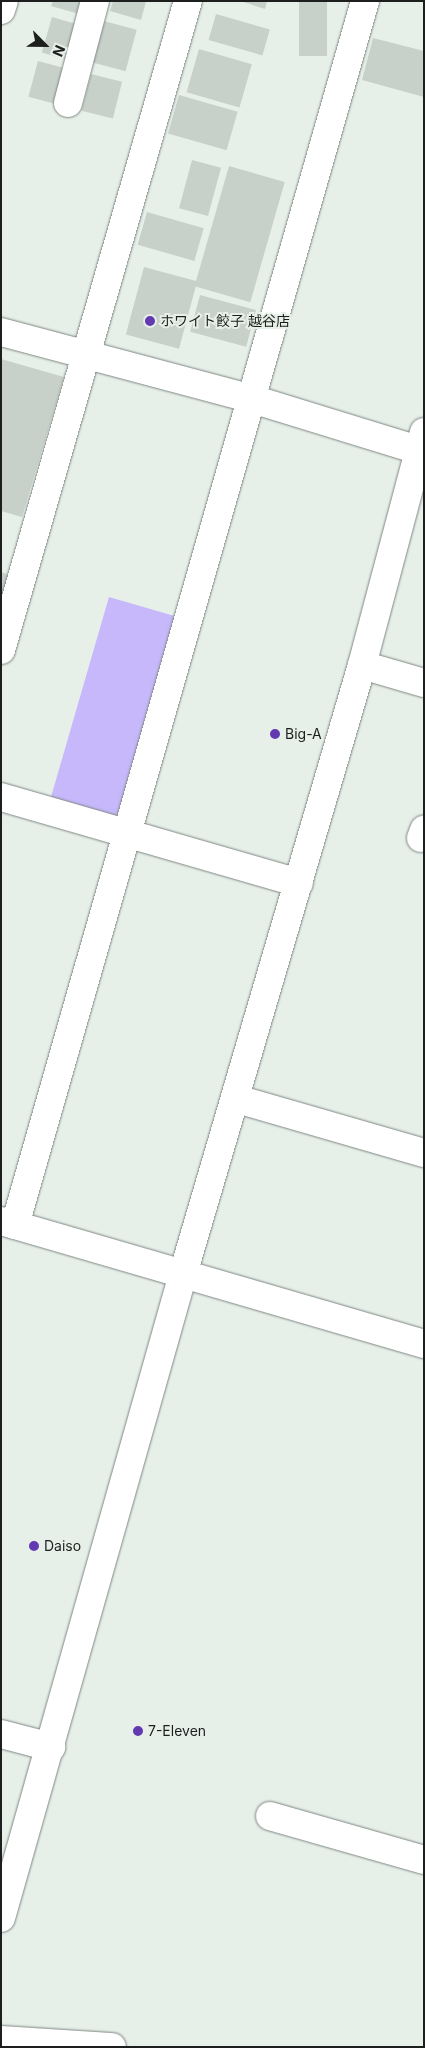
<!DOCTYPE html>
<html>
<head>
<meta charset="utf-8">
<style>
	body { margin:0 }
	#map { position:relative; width:425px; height:2048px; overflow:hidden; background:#e7efe9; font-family:Inter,"Noto Sans JP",sans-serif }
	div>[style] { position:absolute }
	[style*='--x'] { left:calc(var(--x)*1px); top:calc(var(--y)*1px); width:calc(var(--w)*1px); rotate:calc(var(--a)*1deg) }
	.green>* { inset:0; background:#c6b8fa }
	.building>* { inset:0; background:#c8d0ca; transform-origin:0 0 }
	.roads { filter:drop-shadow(0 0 1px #7f8782) drop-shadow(0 0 1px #7f8782) }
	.minor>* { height:28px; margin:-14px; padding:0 14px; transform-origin:14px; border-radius:14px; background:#fff }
	.dots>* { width:14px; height:14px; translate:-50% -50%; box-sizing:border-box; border:2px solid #e7efe9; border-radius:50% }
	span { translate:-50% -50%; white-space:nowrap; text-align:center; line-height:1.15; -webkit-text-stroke:4px #e7efe9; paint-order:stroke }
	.poi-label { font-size:14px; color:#1c1f1d }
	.left { translate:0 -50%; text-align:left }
	.frame { position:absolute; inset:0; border:2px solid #1c1f1d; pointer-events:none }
	.north { position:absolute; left:20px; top:20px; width:50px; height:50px; -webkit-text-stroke:4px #e7efe9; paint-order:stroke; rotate:113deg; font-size:14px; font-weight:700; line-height:20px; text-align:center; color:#1c1f1d }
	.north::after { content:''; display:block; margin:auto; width:18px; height:22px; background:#1c1f1d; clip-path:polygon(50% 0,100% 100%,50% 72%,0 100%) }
</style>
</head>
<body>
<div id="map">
	<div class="green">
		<div style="clip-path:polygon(109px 597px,178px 617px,124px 811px,115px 816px,51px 797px)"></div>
	</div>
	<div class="building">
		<div style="clip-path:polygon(53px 1px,83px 1px,79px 14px,51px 6px)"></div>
		<div style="clip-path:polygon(113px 1px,146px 1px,141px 20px,110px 11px)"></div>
		<div style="clip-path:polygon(240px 1px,267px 1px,265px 9px)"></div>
		<div style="left:299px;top:1px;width:28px;height:55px"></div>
		<div style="left:216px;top:14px;width:56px;height:27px;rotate:16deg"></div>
		<div style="left:52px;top:17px;width:26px;height:37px;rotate:16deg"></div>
		<div style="left:100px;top:20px;width:38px;height:43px;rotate:15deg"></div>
		<div style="clip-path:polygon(373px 38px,424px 51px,424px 97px,362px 80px)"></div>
		<div style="left:199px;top:49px;width:55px;height:45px;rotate:16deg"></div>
		<div style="left:38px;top:61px;width:28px;height:37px;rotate:15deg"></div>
		<div style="left:91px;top:74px;width:32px;height:38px;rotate:14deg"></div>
		<div style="left:179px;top:95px;width:61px;height:40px;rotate:16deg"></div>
		<div style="left:192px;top:160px;width:30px;height:50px;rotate:15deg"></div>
		<div style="left:229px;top:166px;width:58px;height:125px;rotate:16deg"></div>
		<div style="left:147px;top:212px;width:59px;height:34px;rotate:16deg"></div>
		<div style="left:144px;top:267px;width:55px;height:70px;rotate:15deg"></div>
		<div style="left:200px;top:295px;width:58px;height:38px;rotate:15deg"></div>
		<div style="clip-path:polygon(1px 359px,64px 377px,22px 517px,1px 511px)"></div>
		<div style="clip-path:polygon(1px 572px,10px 575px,1px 603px)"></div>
	</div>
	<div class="roads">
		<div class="minor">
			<div style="--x:1;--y:10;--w:9;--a:-72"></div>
			<div style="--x:68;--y:103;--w:106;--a:-75.2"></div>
			<div style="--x:1;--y:332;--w:257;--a:14.9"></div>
			<div style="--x:249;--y:398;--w:177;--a:17.1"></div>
			<div style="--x:1;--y:650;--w:675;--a:-73.93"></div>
			<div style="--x:362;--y:665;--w:65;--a:16.2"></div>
			<div style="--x:1;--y:797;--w:310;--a:16.1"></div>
			<div style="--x:421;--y:838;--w:9;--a:-69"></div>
			<div style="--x:237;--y:1099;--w:195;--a:16.1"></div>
			<div style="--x:1;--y:1221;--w:441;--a:16.2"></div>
			<div style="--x:15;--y:1225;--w:1273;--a:-74.04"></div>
			<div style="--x:1;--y:1734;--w:52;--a:14.6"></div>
			<div style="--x:270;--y:1816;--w:160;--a:15.9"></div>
			<div style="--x:1;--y:1918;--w:669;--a:-74.22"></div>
			<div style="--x:183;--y:1274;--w:635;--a:-73.62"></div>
			<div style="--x:362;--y:665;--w:241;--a:-75.1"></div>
			<div style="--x:1;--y:2040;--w:111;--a:3.6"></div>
		</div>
	</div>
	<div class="dots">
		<div style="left:150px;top:321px;background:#6239b1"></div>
		<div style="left:275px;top:734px;background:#6239b1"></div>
		<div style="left:34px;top:1546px;background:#6239b1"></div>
		<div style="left:138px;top:1731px;background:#6239b1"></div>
	</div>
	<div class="poi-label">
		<span class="left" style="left:160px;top:321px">ホワイト餃子 越谷店</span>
		<span class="left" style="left:285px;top:734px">Big-A</span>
		<span class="left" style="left:44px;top:1546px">Daiso</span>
		<span class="left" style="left:148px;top:1731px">7-Eleven</span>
	</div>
	<div class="frame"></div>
	<div class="north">N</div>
</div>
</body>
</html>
